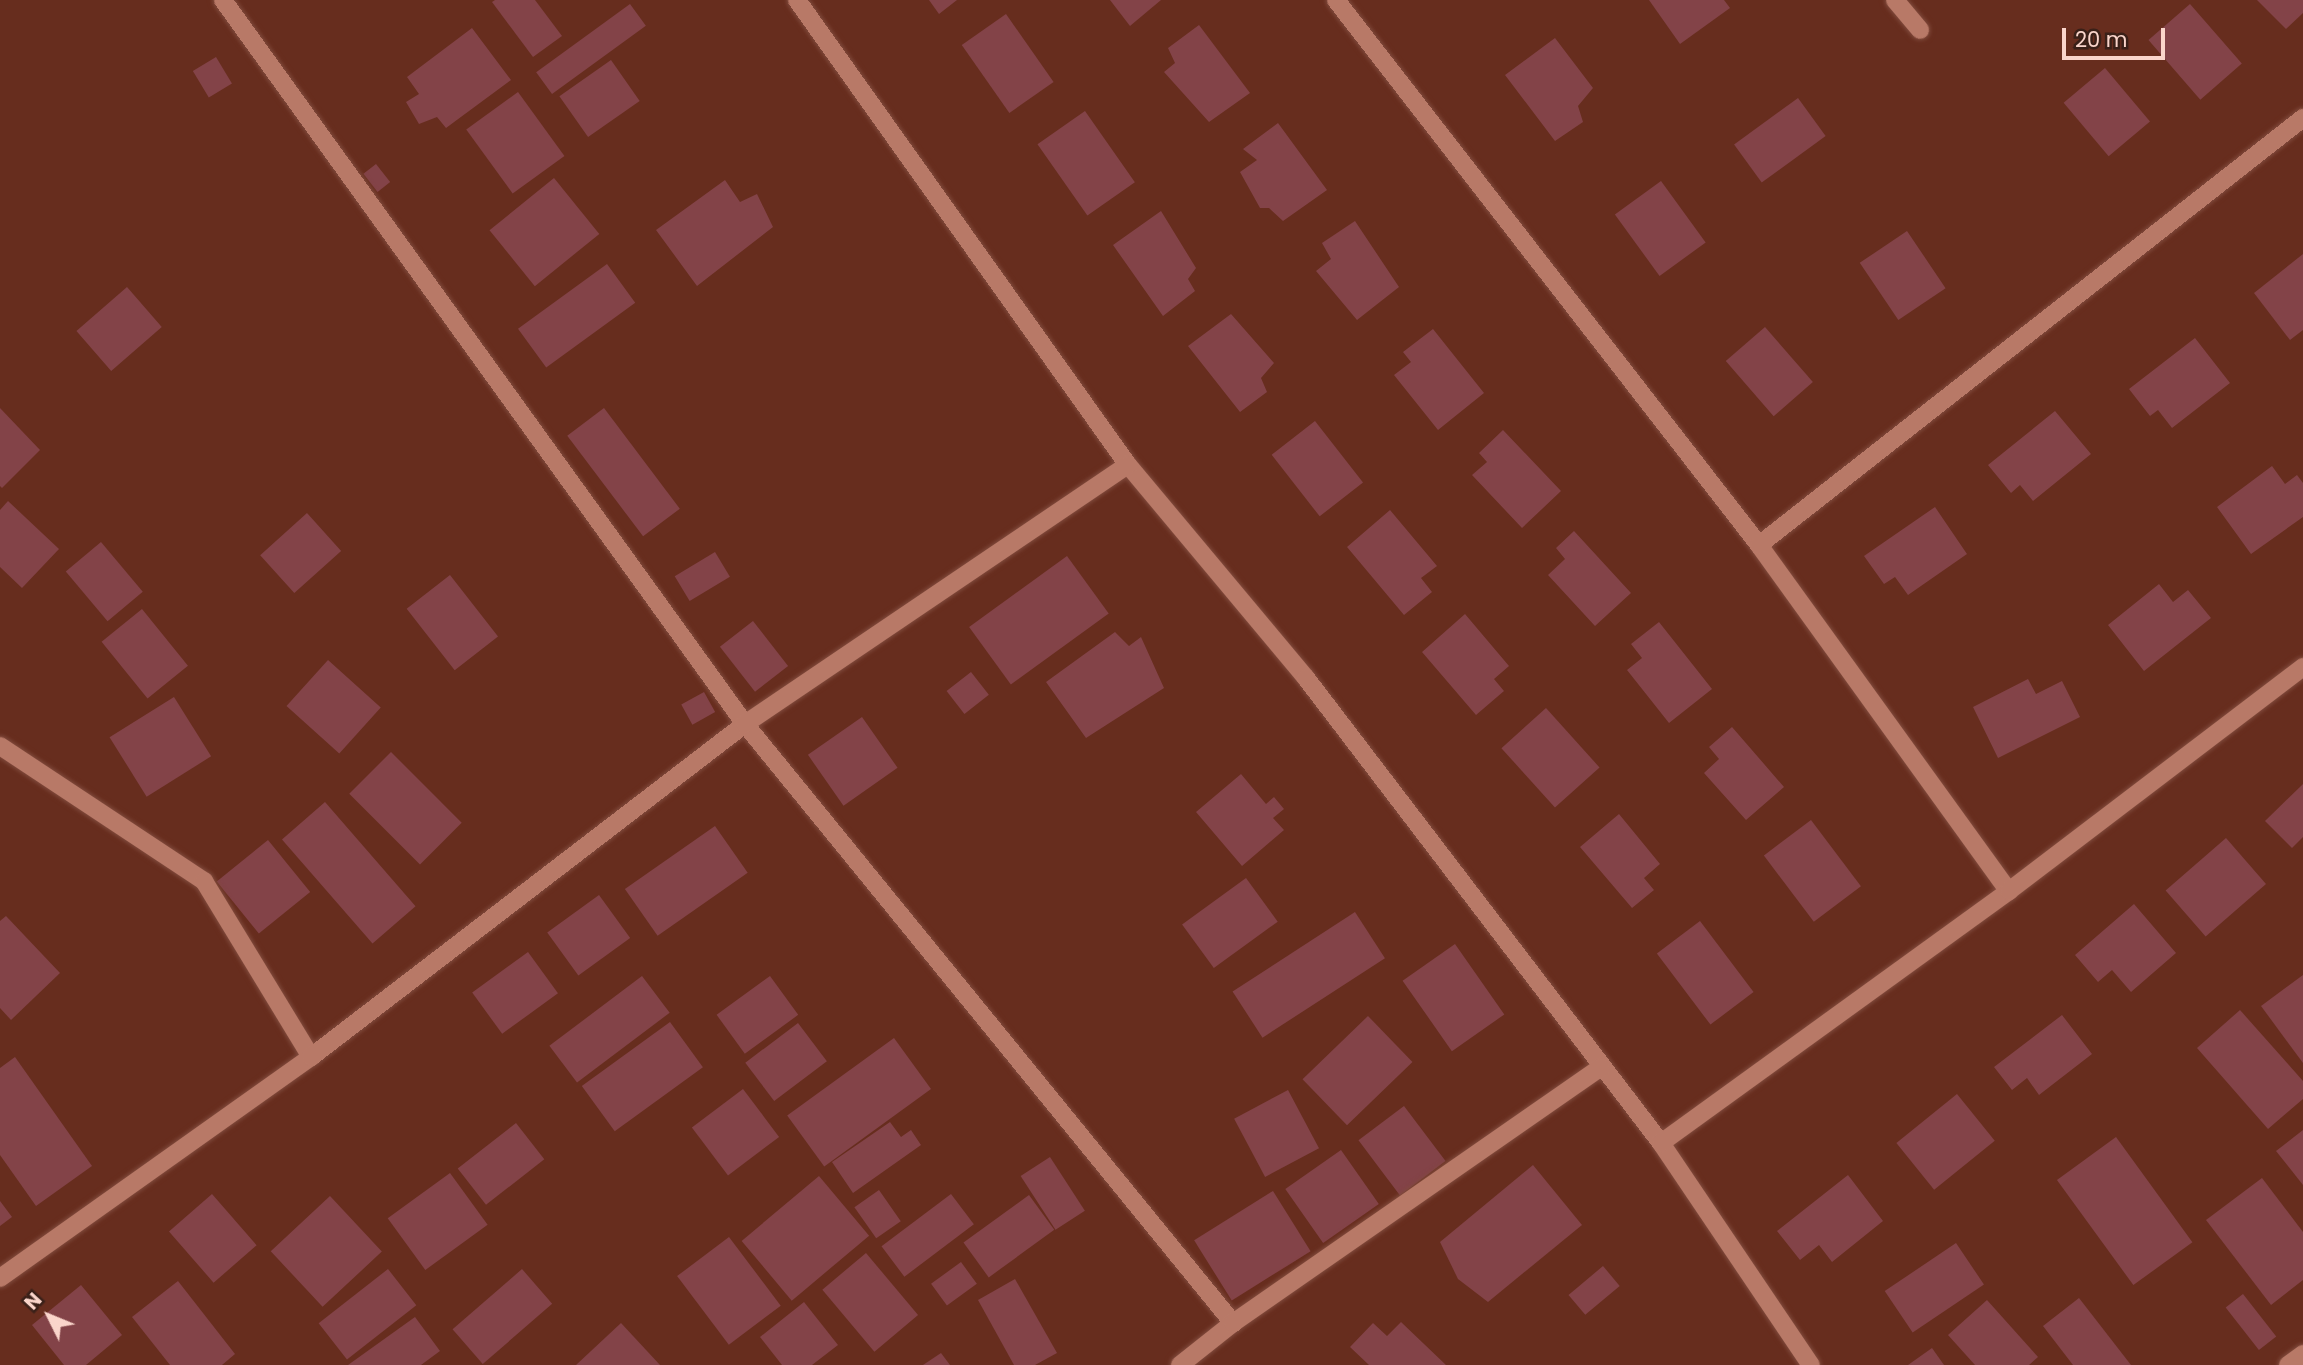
<!DOCTYPE html>
<html>
<head>
<meta charset="utf-8">
<style>
	body { margin:0 }
	#map { position:relative; width:2303px; height:1365px; overflow:hidden; background:#672d1e; font-family:Poppins,sans-serif }
	div>[style] { position:absolute }
	[style*='--x'] { left:calc(var(--x)*1px); top:calc(var(--y)*1px); width:calc(var(--w)*1px); rotate:calc(var(--a)*1deg) }
	.building>* { inset:0; background:#834348; transform-origin:0 0 }
	.roads { filter:drop-shadow(0 0 2px #814b3d) drop-shadow(0 0 2px #814b3d) }
	.minor>* { height:18px; margin:-9px; padding:0 9px; transform-origin:9px; border-radius:9px; background:#b87967 }
	span { translate:-50% -50%; white-space:nowrap; text-align:center; line-height:1.15; -webkit-text-stroke:5px #3a2018; paint-order:stroke }
	.north { position:absolute; left:14px; top:1281px; width:70px; height:70px; -webkit-text-stroke:5px #3a2018; paint-order:stroke; rotate:313deg; font-size:19px; font-weight:700; line-height:28px; text-align:center; color:#fad5cb }
	.north::after { content:''; display:block; margin:auto; width:24px; height:32px; background:#fad5cb; clip-path:polygon(50% 0,100% 100%,50% 72%,0 100%) }
	.scale { position:absolute; left:2062px; top:28px; width:103px; height:32px; box-sizing:border-box; border:4px solid #fad5cb; border-top:0; padding-left:9px; font-size:21px; line-height:24px; white-space:nowrap; color:#fad5cb; -webkit-text-stroke:5px #3a2018; paint-order:stroke }
</style>
</head>
<body>
<div id="map">
	<div class="building">
		<div style="clip-path:polygon(495px 0,535px 0,562px 36px,533px 57px,492px 2px)"></div>
		<div style="clip-path:polygon(929px 0,957px 0,939px 14px)"></div>
		<div style="clip-path:polygon(1110px 0,1161px 0,1130px 26px)"></div>
		<div style="clip-path:polygon(1649px 0,1724px 0,1730px 8px,1680px 44px)"></div>
		<div style="clip-path:polygon(2257px 0,2303px 0,2303px 13px,2286px 29px)"></div>
		<div style="left:630px;top:4px;width:27px;height:116px;rotate:54deg"></div>
		<div style="left:2190px;top:4px;width:79px;height:55px;rotate:49deg"></div>
		<div style="left:1006px;top:14px;width:83px;height:54px;rotate:55deg"></div>
		<div style="clip-path:polygon(1199px 25px,1250px 93px,1209px 122px,1164px 72px,1175px 63px,1168px 48px)"></div>
		<div style="clip-path:polygon(472px 28px,511px 80px,446px 128px,437px 117px,419px 124px,406px 102px,419px 94px,407px 77px)"></div>
		<div style="clip-path:polygon(1555px 38px,1593px 88px,1578px 106px,1583px 122px,1555px 141px,1505px 75px)"></div>
		<div style="left:216px;top:57px;width:31px;height:27px;rotate:59deg"></div>
		<div style="left:611px;top:60px;width:50px;height:63px;rotate:55deg"></div>
		<div style="left:2105px;top:68px;width:70px;height:54px;rotate:50deg"></div>
		<div style="left:518px;top:92px;width:79px;height:64px;rotate:54deg"></div>
		<div style="left:1798px;top:98px;width:47px;height:79px;rotate:54deg"></div>
		<div style="left:1085px;top:111px;width:87px;height:58px;rotate:55deg"></div>
		<div style="clip-path:polygon(1278px 123px,1327px 190px,1283px 221px,1269px 208px,1260px 208px,1240px 172px,1257px 160px,1243px 149px)"></div>
		<div style="left:376px;top:164px;width:23px;height:16px;rotate:52deg"></div>
		<div style="left:554px;top:178px;width:72px;height:83px;rotate:51deg"></div>
		<div style="clip-path:polygon(725px 180px,740px 202px,757px 194px,773px 227px,697px 286px,656px 230px)"></div>
		<div style="left:1661px;top:181px;width:76px;height:57px;rotate:54deg"></div>
		<div style="clip-path:polygon(1161px 211px,1196px 268px,1188px 279px,1195px 291px,1163px 316px,1113px 245px)"></div>
		<div style="clip-path:polygon(1355px 221px,1399px 287px,1357px 320px,1316px 271px,1331px 259px,1322px 243px)"></div>
		<div style="left:1907px;top:231px;width:69px;height:57px;rotate:56deg"></div>
		<div style="clip-path:polygon(2303px 254px,2303px 330px,2290px 340px,2254px 293px)"></div>
		<div style="left:607px;top:264px;width:48px;height:110px;rotate:54deg"></div>
		<div style="left:127px;top:287px;width:53px;height:67px;rotate:49deg"></div>
		<div style="clip-path:polygon(1231px 314px,1274px 363px,1261px 378px,1267px 392px,1240px 412px,1188px 346px)"></div>
		<div style="left:1765px;top:327px;width:73px;height:52px;rotate:49deg"></div>
		<div style="clip-path:polygon(1433px 329px,1484px 393px,1438px 430px,1394px 375px,1411px 362px,1403px 352px)"></div>
		<div style="clip-path:polygon(2195px 338px,2230px 383px,2172px 428px,2158px 410px,2150px 416px,2129px 389px)"></div>
		<div style="clip-path:polygon(0 408px,40px 450px,2px 488px,0 486px)"></div>
		<div style="left:604px;top:408px;width:126px;height:46px;rotate:53deg"></div>
		<div style="clip-path:polygon(2055px 411px,2091px 454px,2033px 501px,2020px 485px,2011px 493px,1988px 465px)"></div>
		<div style="left:1315px;top:421px;width:78px;height:55px;rotate:52deg"></div>
		<div style="clip-path:polygon(1503px 430px,1561px 491px,1522px 528px,1472px 475px,1487px 462px,1479px 453px)"></div>
		<div style="clip-path:polygon(2272px 466px,2285px 484px,2297px 475px,2303px 483px,2303px 517px,2251px 554px,2217px 507px)"></div>
		<div style="clip-path:polygon(8px 501px,59px 549px,22px 588px,0 567px,0 510px)"></div>
		<div style="clip-path:polygon(1935px 507px,1967px 554px,1908px 595px,1895px 577px,1884px 584px,1864px 556px)"></div>
		<div style="clip-path:polygon(1390px 510px,1437px 566px,1421px 578px,1432px 592px,1404px 615px,1347px 547px)"></div>
		<div style="left:307px;top:513px;width:51px;height:63px;rotate:48deg"></div>
		<div style="clip-path:polygon(1574px 531px,1631px 593px,1595px 626px,1548px 575px,1565px 559px,1556px 548px)"></div>
		<div style="left:101px;top:542px;width:65px;height:46px;rotate:50deg"></div>
		<div style="left:715px;top:552px;width:29px;height:47px;rotate:59deg"></div>
		<div style="left:1067px;top:556px;width:71px;height:121px;rotate:54deg"></div>
		<div style="left:450px;top:575px;width:78px;height:55px;rotate:52deg"></div>
		<div style="clip-path:polygon(2159px 584px,2173px 602px,2188px 590px,2211px 618px,2144px 671px,2108px 625px)"></div>
		<div style="left:142px;top:609px;width:73px;height:52px;rotate:51deg"></div>
		<div style="clip-path:polygon(1465px 614px,1509px 666px,1494px 679px,1504px 691px,1476px 715px,1422px 652px)"></div>
		<div style="left:753px;top:621px;width:57px;height:42px;rotate:52deg"></div>
		<div style="clip-path:polygon(1659px 622px,1712px 689px,1669px 723px,1627px 670px,1642px 658px,1631px 644px)"></div>
		<div style="clip-path:polygon(1115px 632px,1129px 646px,1141px 637px,1164px 688px,1086px 738px,1046px 682px)"></div>
		<div style="left:328px;top:660px;width:71px;height:62px;rotate:42deg"></div>
		<div style="left:971px;top:672px;width:29px;height:31px;rotate:52deg"></div>
		<div style="clip-path:polygon(2028px 679px,2036px 694px,2062px 681px,2080px 717px,1998px 758px,1973px 707px)"></div>
		<div style="left:704px;top:692px;width:23px;height:26px;rotate:61deg"></div>
		<div style="left:174px;top:697px;width:70px;height:76px;rotate:58deg"></div>
		<div style="left:1546px;top:708px;width:80px;height:60px;rotate:48deg"></div>
		<div style="left:862px;top:717px;width:62px;height:66px;rotate:55deg"></div>
		<div style="clip-path:polygon(1732px 727px,1784px 787px,1746px 820px,1704px 773px,1719px 759px,1709px 747px)"></div>
		<div style="left:391px;top:752px;width:100px;height:59px;rotate:45deg"></div>
		<div style="clip-path:polygon(1241px 774px,1266px 804px,1274px 797px,1284px 809px,1273px 818px,1284px 830px,1242px 866px,1196px 812px)"></div>
		<div style="clip-path:polygon(2303px 784px,2303px 837px,2292px 848px,2265px 821px)"></div>
		<div style="left:325px;top:802px;width:138px;height:57px;rotate:49deg"></div>
		<div style="clip-path:polygon(1619px 814px,1660px 864px,1644px 878px,1654px 890px,1632px 908px,1580px 847px)"></div>
		<div style="left:1811px;top:820px;width:83px;height:59px;rotate:53deg"></div>
		<div style="left:715px;top:826px;width:57px;height:110px;rotate:55deg"></div>
		<div style="left:2226px;top:838px;width:61px;height:80px;rotate:49deg"></div>
		<div style="left:268px;top:840px;width:67px;height:66px;rotate:51deg"></div>
		<div style="left:1246px;top:878px;width:54px;height:79px;rotate:54deg"></div>
		<div style="left:599px;top:895px;width:53px;height:64px;rotate:54deg"></div>
		<div style="clip-path:polygon(2134px 904px,2176px 953px,2131px 992px,2112px 970px,2098px 982px,2075px 955px)"></div>
		<div style="left:1355px;top:912px;width:55px;height:146px;rotate:57deg"></div>
		<div style="clip-path:polygon(6px 916px,60px 973px,11px 1020px,0 1008px,0 921px)"></div>
		<div style="left:1700px;top:921px;width:89px;height:54px;rotate:53deg"></div>
		<div style="left:1455px;top:944px;width:86px;height:64px;rotate:55deg"></div>
		<div style="left:528px;top:952px;width:51px;height:69px;rotate:54deg"></div>
		<div style="clip-path:polygon(2303px 975px,2303px 1063px,2261px 1006px)"></div>
		<div style="left:642px;top:976px;width:46px;height:116px;rotate:53deg"></div>
		<div style="left:770px;top:976px;width:48px;height:66px;rotate:54deg"></div>
		<div style="clip-path:polygon(2240px 1010px,2303px 1081px,2303px 1099px,2268px 1129px,2197px 1048px)"></div>
		<div style="clip-path:polygon(2062px 1015px,2092px 1054px,2039px 1095px,2027px 1078px,2012px 1090px,1994px 1067px)"></div>
		<div style="left:1368px;top:1016px;width:64px;height:91px;rotate:46deg"></div>
		<div style="left:670px;top:1022px;width:56px;height:109px;rotate:54deg"></div>
		<div style="left:798px;top:1023px;width:48px;height:66px;rotate:53deg"></div>
		<div style="left:894px;top:1038px;width:63px;height:132px;rotate:54deg"></div>
		<div style="clip-path:polygon(15px 1057px,92px 1166px,36px 1206px,0 1155px,0 1068px)"></div>
		<div style="left:743px;top:1089px;width:60px;height:64px;rotate:53deg"></div>
		<div style="left:1288px;top:1090px;width:66px;height:61px;rotate:62deg"></div>
		<div style="left:1957px;top:1094px;width:60px;height:78px;rotate:51deg"></div>
		<div style="left:1404px;top:1106px;width:69px;height:57px;rotate:53deg"></div>
		<div style="clip-path:polygon(890px 1122px,901px 1137px,911px 1130px,921px 1145px,853px 1193px,832px 1162px)"></div>
		<div style="left:516px;top:1123px;width:46px;height:74px;rotate:52deg"></div>
		<div style="clip-path:polygon(2303px 1130px,2303px 1185px,2276px 1151px)"></div>
		<div style="left:2116px;top:1137px;width:130px;height:73px;rotate:54deg"></div>
		<div style="left:1341px;top:1150px;width:66px;height:68px;rotate:55deg"></div>
		<div style="left:1050px;top:1157px;width:64px;height:35px;rotate:57deg"></div>
		<div style="clip-path:polygon(1533px 1165px,1582px 1225px,1488px 1302px,1458px 1279px,1440px 1242px)"></div>
		<div style="left:450px;top:1173px;width:64px;height:77px;rotate:54deg"></div>
		<div style="clip-path:polygon(1848px 1175px,1883px 1221px,1832px 1262px,1819px 1245px,1800px 1260px,1777px 1231px)"></div>
		<div style="left:819px;top:1176px;width:78px;height:101px;rotate:50deg"></div>
		<div style="clip-path:polygon(2262px 1178px,2303px 1232px,2303px 1280px,2271px 1305px,2206px 1220px)"></div>
		<div style="left:879px;top:1190px;width:38px;height:30px;rotate:55deg"></div>
		<div style="left:1273px;top:1191px;width:71px;height:93px;rotate:58deg"></div>
		<div style="left:212px;top:1194px;width:68px;height:57px;rotate:49deg"></div>
		<div style="left:951px;top:1194px;width:38px;height:87px;rotate:53deg"></div>
		<div style="left:1029px;top:1195px;width:43px;height:81px;rotate:54deg"></div>
		<div style="left:330px;top:1196px;width:76px;height:81px;rotate:47deg"></div>
		<div style="clip-path:polygon(0 1201px,12px 1217px,0 1226px)"></div>
		<div style="left:729px;top:1237px;width:86px;height:65px;rotate:53deg"></div>
		<div style="left:1956px;top:1243px;width:50px;height:86px;rotate:56deg"></div>
		<div style="left:866px;top:1253px;width:81px;height:57px;rotate:50deg"></div>
		<div style="left:961px;top:1262px;width:27px;height:37px;rotate:54deg"></div>
		<div style="left:1603px;top:1266px;width:26px;height:45px;rotate:50deg"></div>
		<div style="left:388px;top:1269px;width:46px;height:88px;rotate:52deg"></div>
		<div style="left:522px;top:1269px;width:46px;height:92px;rotate:49deg"></div>
		<div style="clip-path:polygon(1015px 1279px,1057px 1353px,1035px 1365px,1014px 1365px,978px 1300px)"></div>
		<div style="clip-path:polygon(178px 1281px,235px 1354px,222px 1365px,170px 1365px,132px 1317px)"></div>
		<div style="clip-path:polygon(81px 1285px,122px 1335px,86px 1365px,64px 1365px,32px 1325px)"></div>
		<div style="left:2243px;top:1294px;width:54px;height:22px;rotate:52deg"></div>
		<div style="clip-path:polygon(2079px 1298px,2131px 1365px,2073px 1365px,2043px 1326px)"></div>
		<div style="clip-path:polygon(1987px 1300px,2038px 1357px,2029px 1365px,1975px 1365px,1948px 1335px)"></div>
		<div style="clip-path:polygon(804px 1302px,838px 1345px,812px 1365px,782px 1365px,760px 1337px)"></div>
		<div style="clip-path:polygon(415px 1317px,440px 1351px,421px 1365px,348px 1365px)"></div>
		<div style="clip-path:polygon(1401px 1322px,1446px 1365px,1369px 1365px,1350px 1347px,1373px 1323px,1387px 1336px)"></div>
		<div style="clip-path:polygon(621px 1323px,660px 1365px,576px 1365px)"></div>
		<div style="clip-path:polygon(1932px 1348px,1944px 1365px,1908px 1365px)"></div>
		<div style="clip-path:polygon(941px 1353px,950px 1365px,923px 1365px)"></div>
	</div>
	<div class="roads">
		<div class="minor">
			<div style="--x:223;--y:0;--w:893;--a:54.21"></div>
			<div style="--x:745;--y:724;--w:773;--a:50.83"></div>
			<div style="--x:797;--y:0;--w:571;--a:54.56"></div>
			<div style="--x:1128;--y:465;--w:278;--a:50.1"></div>
			<div style="--x:1306;--y:678;--w:585;--a:52.64"></div>
			<div style="--x:1661;--y:1143;--w:268;--a:56"></div>
			<div style="--x:1336;--y:0;--w:690;--a:52.18"></div>
			<div style="--x:1759;--y:545;--w:427;--a:54.2"></div>
			<div style="--x:1895;--y:0;--w:39;--a:50"></div>
			<div style="--x:1759;--y:545;--w:692;--a:-38.13"></div>
			<div style="--x:0;--y:746;--w:245;--a:33.5"></div>
			<div style="--x:204;--y:881;--w:206;--a:58.7"></div>
			<div style="--x:1661;--y:1143;--w:430;--a:-35.9"></div>
			<div style="--x:2009;--y:891;--w:370;--a:-37.3"></div>
			<div style="--x:0;--y:1278;--w:382;--a:-35.4"></div>
			<div style="--x:311;--y:1057;--w:547;--a:-37.5"></div>
			<div style="--x:745;--y:724;--w:462;--a:-34.1"></div>
			<div style="--x:1180;--y:1365;--w:68;--a:-38.4"></div>
			<div style="--x:1233;--y:1323;--w:448;--a:-34.8"></div>
			<div style="--x:2288;--y:1365;--w:19;--a:-36"></div>
		</div>
	</div>
	<div class="north">N</div>
	<div class="scale">20 m</div>
</div>
</body>
</html>
